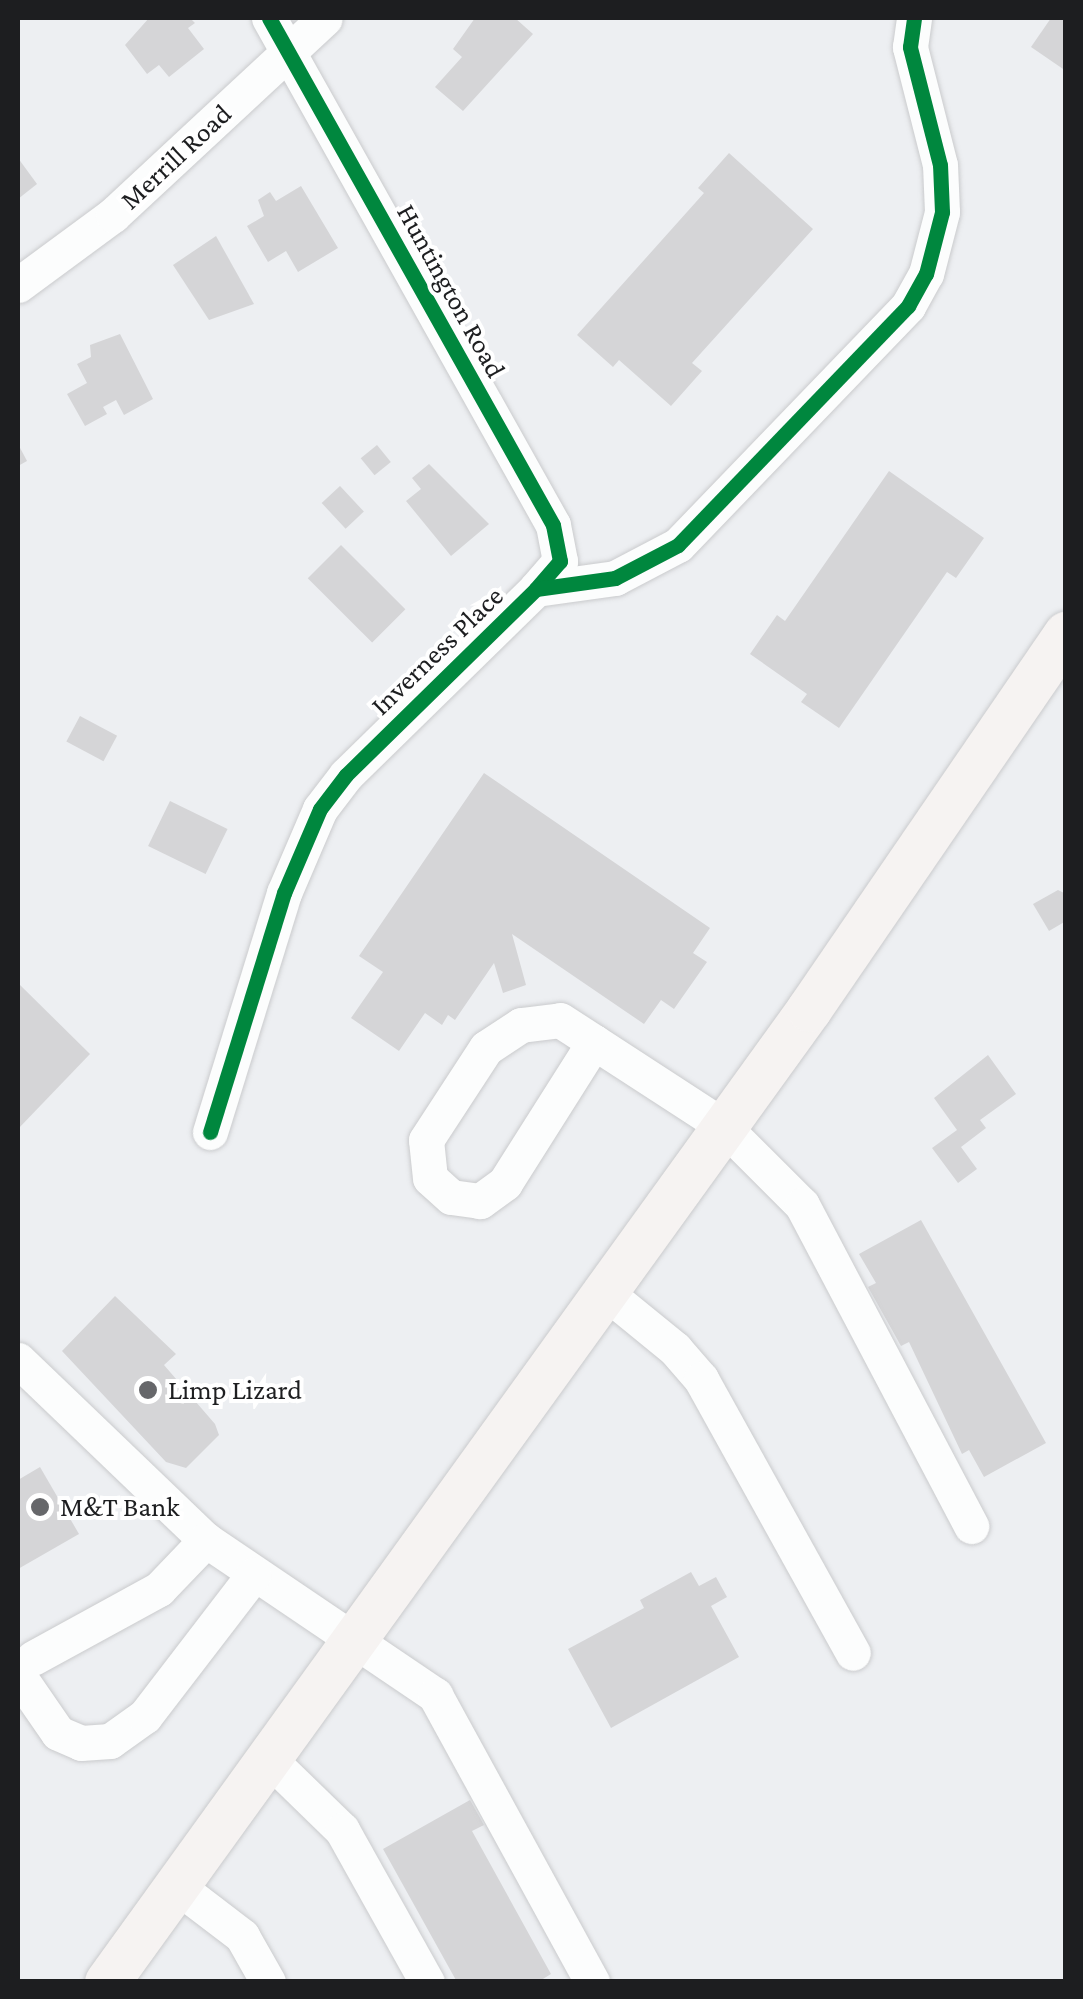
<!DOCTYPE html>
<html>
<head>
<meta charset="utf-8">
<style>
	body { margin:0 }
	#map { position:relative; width:1083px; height:1999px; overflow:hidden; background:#edeff2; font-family:"Crimson Pro",serif }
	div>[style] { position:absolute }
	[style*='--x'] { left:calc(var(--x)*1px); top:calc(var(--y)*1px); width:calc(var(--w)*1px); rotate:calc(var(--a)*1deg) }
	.building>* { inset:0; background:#d5d5d7; transform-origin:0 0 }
	.roads { filter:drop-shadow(0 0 2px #cacbcd) drop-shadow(0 0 2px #cacbcd) }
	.minor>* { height:35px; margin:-17.5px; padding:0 17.5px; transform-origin:17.5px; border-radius:17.5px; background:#fcfdfd }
	.major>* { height:45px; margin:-22.5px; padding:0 22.5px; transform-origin:22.5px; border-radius:22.5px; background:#f6f3f2 }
	.cycleway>* { height:15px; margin:-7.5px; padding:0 7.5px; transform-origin:7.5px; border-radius:7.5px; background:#00873e }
	.dots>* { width:28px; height:28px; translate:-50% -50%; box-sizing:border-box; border:5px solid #fff; border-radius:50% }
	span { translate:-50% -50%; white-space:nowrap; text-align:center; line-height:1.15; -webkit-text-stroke:8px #fff; paint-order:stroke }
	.street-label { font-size:28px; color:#1d1e20 }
	.poi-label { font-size:28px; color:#1d1e20 }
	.left { translate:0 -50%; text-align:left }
	.frame { position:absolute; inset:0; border:20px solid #1d1e20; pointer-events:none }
</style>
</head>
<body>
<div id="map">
	<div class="building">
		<div style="clip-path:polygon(149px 18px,190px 18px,195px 23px,188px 28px,204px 49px,169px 77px,159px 65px,147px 74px,125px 45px)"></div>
		<div style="clip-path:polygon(475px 18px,515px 18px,533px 34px,463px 111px,435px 87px,462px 57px,453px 49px)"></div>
		<div style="clip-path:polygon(1051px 18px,1066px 18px,1066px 71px,1031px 47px)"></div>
		<div style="clip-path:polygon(729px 153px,813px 229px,692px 363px,702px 371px,671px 406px,619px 360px,613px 367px,577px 335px,704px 193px,698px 188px)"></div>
		<div style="clip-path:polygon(18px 158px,37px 184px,18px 199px)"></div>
		<div style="clip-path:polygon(301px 186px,338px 248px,298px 272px,286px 251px,268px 262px,247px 226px,264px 216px,258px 200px,270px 192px,276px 201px)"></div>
		<div style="clip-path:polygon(216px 236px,254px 304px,209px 320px,173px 265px)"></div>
		<div style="clip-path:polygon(120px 334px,153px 399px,124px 415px,116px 400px,103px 407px,107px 414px,85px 426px,67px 394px,87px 383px,77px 364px,91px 357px,90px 345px)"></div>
		<div style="clip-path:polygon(18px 444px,27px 461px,18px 466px)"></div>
		<div style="left:377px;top:445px;width:22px;height:21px;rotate:51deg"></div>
		<div style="clip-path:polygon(429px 464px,489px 524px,451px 556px,406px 501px,421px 489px,412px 478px)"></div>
		<div style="clip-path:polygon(889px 471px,984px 538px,956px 578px,947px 572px,839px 728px,801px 702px,807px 694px,750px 654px,777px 615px,785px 621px)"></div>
		<div style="left:340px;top:486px;width:35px;height:25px;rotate:47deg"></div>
		<div style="left:341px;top:545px;width:91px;height:47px;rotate:45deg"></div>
		<div style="left:80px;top:716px;width:42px;height:29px;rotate:28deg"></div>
		<div style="clip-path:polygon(484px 773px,710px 928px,693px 953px,707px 962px,674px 1009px,661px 1000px,644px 1024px,512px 934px,526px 985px,503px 993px,494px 963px,455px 1020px,448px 1015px,442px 1025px,425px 1013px,399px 1051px,351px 1018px,383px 972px,359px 956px)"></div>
		<div style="left:170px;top:801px;width:64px;height:50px;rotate:26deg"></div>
		<div style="clip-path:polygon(1058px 890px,1066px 894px,1066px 921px,1049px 931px,1033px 904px)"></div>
		<div style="clip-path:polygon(18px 983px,90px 1054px,18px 1129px)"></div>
		<div style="clip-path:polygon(988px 1055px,1016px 1094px,980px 1120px,986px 1128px,961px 1147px,977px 1169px,958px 1183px,932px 1148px,957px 1130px,934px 1098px)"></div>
		<div style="clip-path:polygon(921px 1220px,1046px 1443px,984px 1477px,969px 1450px,962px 1454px,909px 1342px,901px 1346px,868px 1287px,876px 1283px,859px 1254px)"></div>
		<div style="clip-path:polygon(115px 1296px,176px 1354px,164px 1365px,215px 1424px,219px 1435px,186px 1468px,166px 1462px,62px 1351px)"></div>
		<div style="clip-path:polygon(40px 1467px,79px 1534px,18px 1569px,18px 1480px)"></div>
		<div style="clip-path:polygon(691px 1572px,699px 1586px,716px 1577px,727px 1597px,711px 1606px,739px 1657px,611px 1728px,568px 1649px,644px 1608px,640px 1600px)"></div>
		<div style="clip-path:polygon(470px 1800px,484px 1825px,472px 1831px,551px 1974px,538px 1982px,457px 1982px,383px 1849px)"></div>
	</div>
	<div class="roads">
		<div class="minor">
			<div style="--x:269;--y:18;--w:581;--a:60.74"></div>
			<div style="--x:553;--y:525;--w:37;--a:79"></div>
			<div style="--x:560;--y:561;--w:37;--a:131"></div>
			<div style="--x:18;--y:285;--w:118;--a:-36.4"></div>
			<div style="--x:113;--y:215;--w:289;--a:-42.9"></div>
			<div style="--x:594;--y:1042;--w:167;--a:122.3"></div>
			<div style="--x:505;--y:1183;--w:31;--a:144"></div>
			<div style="--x:480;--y:1201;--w:29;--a:-172"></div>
			<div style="--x:451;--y:1197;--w:28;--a:-138"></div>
			<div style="--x:430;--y:1178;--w:38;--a:-96"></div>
			<div style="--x:426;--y:1140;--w:110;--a:-56.9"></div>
			<div style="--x:486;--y:1048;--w:42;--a:-33.3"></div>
			<div style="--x:521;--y:1025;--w:39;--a:-7"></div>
			<div style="--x:560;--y:1020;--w:40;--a:32.9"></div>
			<div style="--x:594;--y:1042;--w:153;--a:33"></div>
			<div style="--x:722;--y:1125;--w:113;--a:45"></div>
			<div style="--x:802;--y:1205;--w:363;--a:62.2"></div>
			<div style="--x:210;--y:1132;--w:250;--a:-72.8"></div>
			<div style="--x:284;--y:893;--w:91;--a:-66.8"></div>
			<div style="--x:320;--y:809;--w:43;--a:-52.6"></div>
			<div style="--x:346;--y:775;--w:266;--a:-44.4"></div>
			<div style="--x:536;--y:589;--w:80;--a:-7.9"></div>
			<div style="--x:615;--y:578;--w:71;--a:-27.6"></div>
			<div style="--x:678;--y:545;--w:332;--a:-46.1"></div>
			<div style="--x:908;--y:306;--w:37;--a:-61"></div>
			<div style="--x:926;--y:274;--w:64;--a:-75.5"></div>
			<div style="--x:942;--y:212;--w:47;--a:-92.4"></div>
			<div style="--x:940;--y:165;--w:122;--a:-104.3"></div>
			<div style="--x:910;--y:47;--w:29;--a:-82"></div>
			<div style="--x:604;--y:1291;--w:92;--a:39.2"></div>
			<div style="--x:675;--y:1349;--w:40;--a:49"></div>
			<div style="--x:701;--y:1379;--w:313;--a:61"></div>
			<div style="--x:18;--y:1360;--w:260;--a:43.8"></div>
			<div style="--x:206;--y:1540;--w:277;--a:34.1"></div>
			<div style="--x:435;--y:1695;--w:327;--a:61.3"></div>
			<div style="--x:33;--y:1658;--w:144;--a:-28.7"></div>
			<div style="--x:159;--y:1589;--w:68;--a:-46.2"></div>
			<div style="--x:18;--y:1675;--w:70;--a:55.4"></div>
			<div style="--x:58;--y:1733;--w:25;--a:23"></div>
			<div style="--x:81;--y:1743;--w:29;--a:-4"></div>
			<div style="--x:110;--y:1741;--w:43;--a:-35.5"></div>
			<div style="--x:145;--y:1716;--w:178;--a:-52.5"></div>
			<div style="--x:270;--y:1760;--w:100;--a:44.2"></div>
			<div style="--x:342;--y:1830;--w:174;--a:60.8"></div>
			<div style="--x:178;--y:1887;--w:81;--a:37.4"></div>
			<div style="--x:242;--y:1936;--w:53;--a:60.5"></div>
		</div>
		<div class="major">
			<div style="--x:107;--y:1982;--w:1200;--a:-54.19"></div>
			<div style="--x:809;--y:1009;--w:455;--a:-55.6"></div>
		</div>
	</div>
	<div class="cycleway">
		<div style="--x:269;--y:18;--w:581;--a:60.74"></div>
		<div style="--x:553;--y:525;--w:37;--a:79"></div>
		<div style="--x:560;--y:561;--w:37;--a:131"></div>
		<div style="--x:210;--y:1132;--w:250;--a:-72.8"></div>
		<div style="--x:284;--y:893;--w:91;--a:-66.8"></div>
		<div style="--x:320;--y:809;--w:43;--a:-52.6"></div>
		<div style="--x:346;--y:775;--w:266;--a:-44.4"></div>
		<div style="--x:536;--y:589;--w:80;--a:-7.9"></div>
		<div style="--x:615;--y:578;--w:71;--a:-27.6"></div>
		<div style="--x:678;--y:545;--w:332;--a:-46.1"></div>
		<div style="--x:908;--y:306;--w:37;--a:-61"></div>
		<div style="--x:926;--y:274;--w:64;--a:-75.5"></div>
		<div style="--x:942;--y:212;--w:47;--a:-92.4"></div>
		<div style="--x:940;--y:165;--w:122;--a:-104.3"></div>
		<div style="--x:910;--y:47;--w:29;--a:-82"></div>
	</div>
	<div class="dots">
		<div style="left:148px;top:1390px;background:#66676a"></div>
		<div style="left:40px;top:1507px;background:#66676a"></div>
	</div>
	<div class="street-label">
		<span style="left:176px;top:157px;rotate:-43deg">Merrill Road</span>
		<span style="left:451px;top:291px;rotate:61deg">Huntington Road</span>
		<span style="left:437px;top:651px;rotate:-44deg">Inverness Place</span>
	</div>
	<div class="poi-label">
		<span class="left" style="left:168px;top:1390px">Limp Lizard</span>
		<span class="left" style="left:60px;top:1507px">M&amp;T Bank</span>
	</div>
	<div class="frame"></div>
</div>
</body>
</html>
